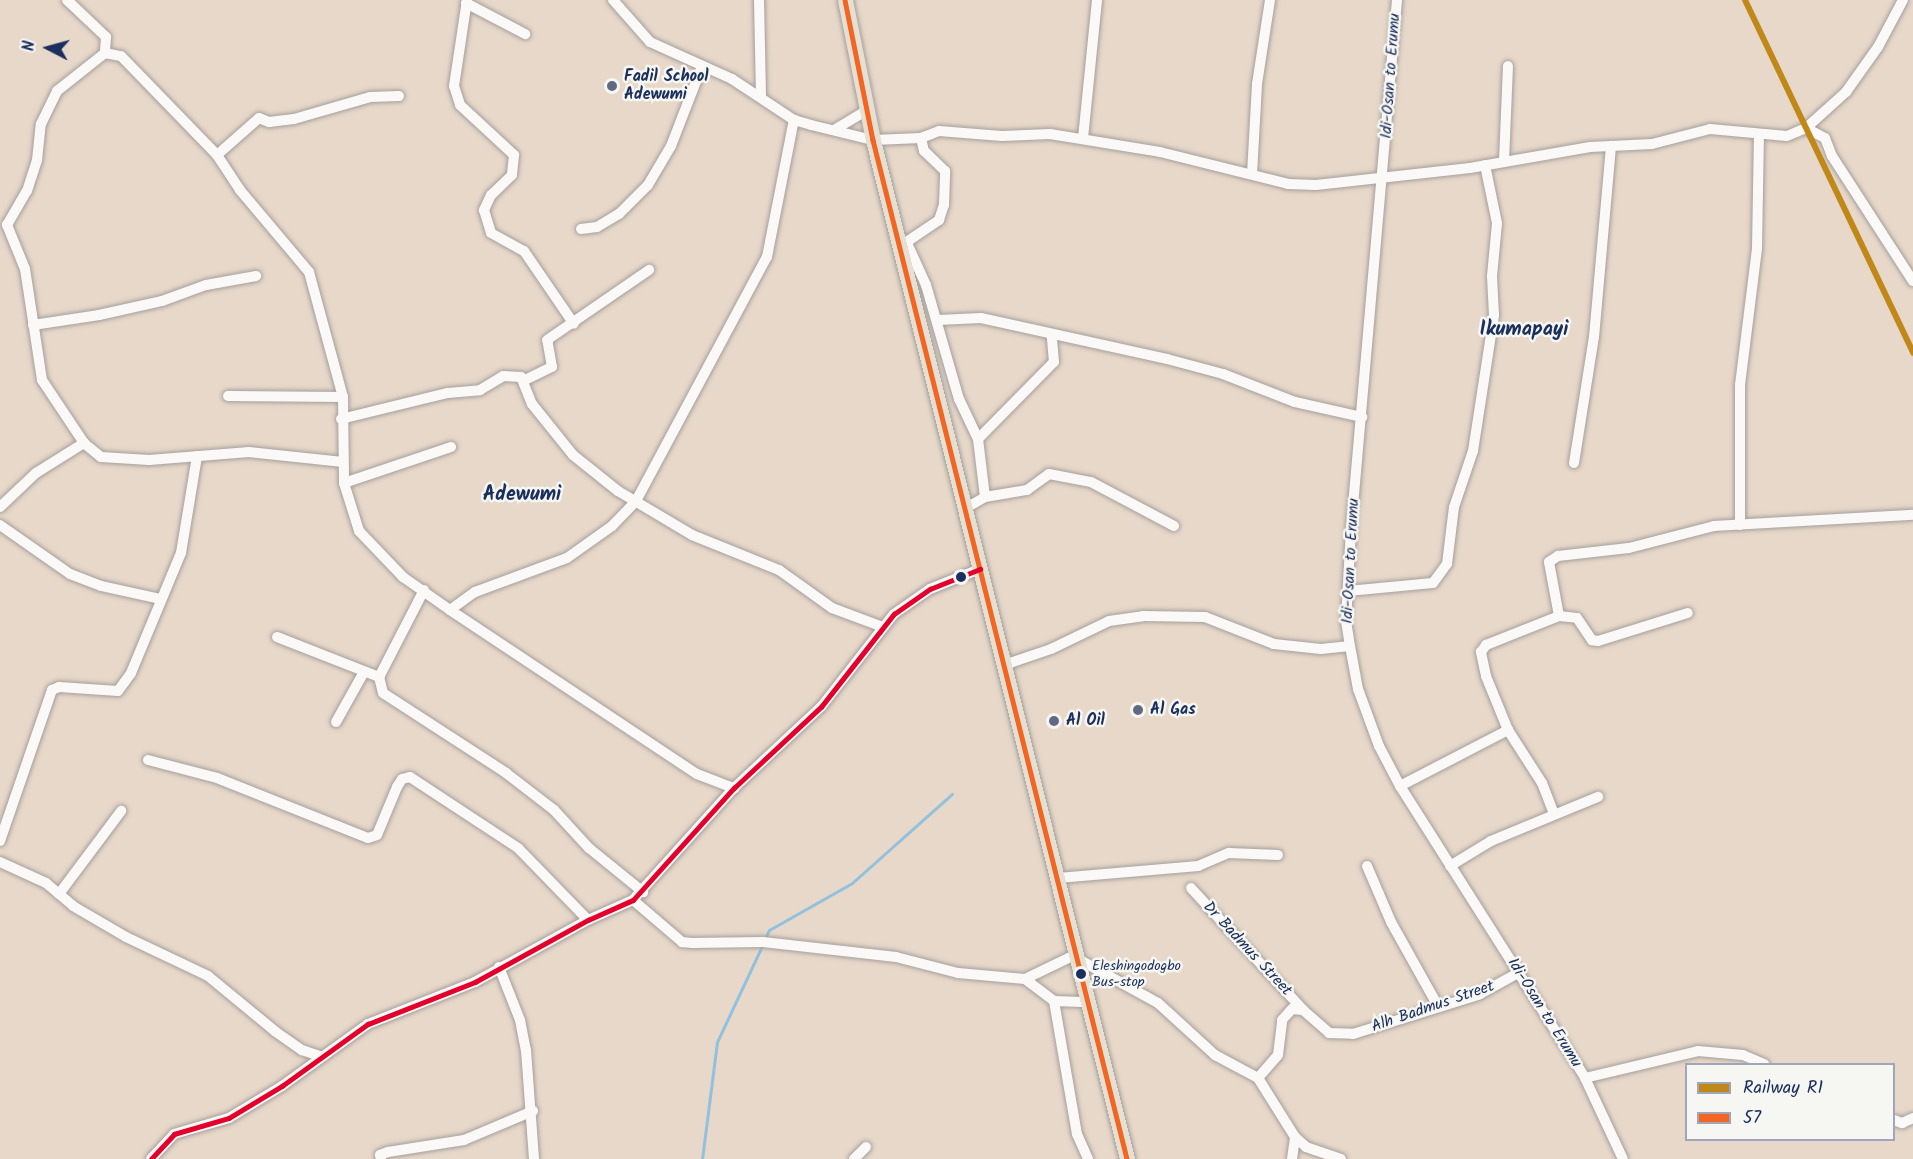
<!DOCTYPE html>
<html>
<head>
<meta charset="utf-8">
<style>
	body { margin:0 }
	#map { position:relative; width:1913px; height:1159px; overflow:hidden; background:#e7d8c9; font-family:Kalam,sans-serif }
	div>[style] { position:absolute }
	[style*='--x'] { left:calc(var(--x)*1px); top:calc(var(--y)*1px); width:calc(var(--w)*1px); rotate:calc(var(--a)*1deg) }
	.stream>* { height:3px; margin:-1.5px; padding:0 1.5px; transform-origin:1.5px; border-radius:1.5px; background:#92c1dd }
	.roads { filter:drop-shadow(0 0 2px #a59f9c) drop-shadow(0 0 2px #a59f9c) }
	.minor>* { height:10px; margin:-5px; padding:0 5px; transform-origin:5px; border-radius:5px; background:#fbf9f7 }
	.primary>* { height:15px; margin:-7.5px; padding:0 7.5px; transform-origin:7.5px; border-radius:7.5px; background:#e6e0d2 }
	.bus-1>* { height:4.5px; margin:-2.25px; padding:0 2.25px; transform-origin:2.25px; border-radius:2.25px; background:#f26522 }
	.bus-2>* { height:4.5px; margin:-2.25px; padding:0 2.25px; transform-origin:2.25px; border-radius:2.25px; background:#e4002b }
	.rail-1>* { height:6px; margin:-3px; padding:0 3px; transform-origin:3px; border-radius:3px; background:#c08818 }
	.dots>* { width:16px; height:16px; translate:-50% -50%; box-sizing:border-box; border:3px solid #f6f6f2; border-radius:50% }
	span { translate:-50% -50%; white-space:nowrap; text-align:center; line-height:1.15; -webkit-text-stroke:5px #f6f6f2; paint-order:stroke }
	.bus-label { font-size:14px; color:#1b2f5e }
	.left { translate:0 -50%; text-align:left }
	.street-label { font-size:16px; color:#1b2f5e }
	.poi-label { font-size:16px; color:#1b2f5e; font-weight:700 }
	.quarter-label { font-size:20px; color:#1b2f5e; font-weight:700 }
	.legend { position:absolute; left:1685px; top:1063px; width:210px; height:78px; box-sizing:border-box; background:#f6f6f2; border:2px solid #9ea6b7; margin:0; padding:8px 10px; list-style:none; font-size:18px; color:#1b2f5e }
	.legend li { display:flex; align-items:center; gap:12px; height:30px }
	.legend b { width:30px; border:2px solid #9ea6b7 }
	.north { position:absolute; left:18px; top:18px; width:60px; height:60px; -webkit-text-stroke:4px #f6f6f2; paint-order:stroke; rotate:276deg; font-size:16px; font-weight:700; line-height:24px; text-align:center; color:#1b2f5e }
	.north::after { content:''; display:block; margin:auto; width:21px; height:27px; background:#1b2f5e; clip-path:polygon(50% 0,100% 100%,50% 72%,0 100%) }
</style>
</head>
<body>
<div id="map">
	<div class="stream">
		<div style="--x:765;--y:938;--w:9;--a:-63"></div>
		<div style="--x:769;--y:930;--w:95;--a:-29.5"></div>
		<div style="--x:852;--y:883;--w:134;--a:-41.7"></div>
		<div style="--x:702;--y:1159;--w:118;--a:-82.7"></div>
		<div style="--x:717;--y:1042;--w:108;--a:-64.9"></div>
	</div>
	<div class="roads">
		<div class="minor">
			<div style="--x:67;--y:0;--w:54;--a:43.5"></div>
			<div style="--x:106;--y:37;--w:16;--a:94"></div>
			<div style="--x:467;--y:0;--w:87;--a:98.6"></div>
			<div style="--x:454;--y:86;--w:20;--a:72"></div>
			<div style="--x:460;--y:105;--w:74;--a:42.8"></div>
			<div style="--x:514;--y:155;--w:20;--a:96"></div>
			<div style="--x:512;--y:175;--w:29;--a:136"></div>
			<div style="--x:491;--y:195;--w:17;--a:115"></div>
			<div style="--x:484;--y:210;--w:24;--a:73"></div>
			<div style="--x:491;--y:233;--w:38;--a:29"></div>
			<div style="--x:524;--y:251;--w:88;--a:55.6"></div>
			<div style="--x:613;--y:0;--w:56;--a:48.6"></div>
			<div style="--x:650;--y:42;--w:90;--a:24.3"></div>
			<div style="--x:732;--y:79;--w:74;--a:33.5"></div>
			<div style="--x:794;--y:120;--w:18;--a:16"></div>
			<div style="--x:811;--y:125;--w:64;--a:13.6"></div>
			<div style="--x:873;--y:140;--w:48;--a:-2.4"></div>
			<div style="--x:921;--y:138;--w:19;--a:-21"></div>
			<div style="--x:939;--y:131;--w:63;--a:4.5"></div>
			<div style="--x:1002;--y:136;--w:48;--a:-2.4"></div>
			<div style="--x:1050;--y:134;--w:111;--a:9.3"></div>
			<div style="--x:1160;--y:152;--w:132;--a:14"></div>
			<div style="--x:1288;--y:184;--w:28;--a:2"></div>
			<div style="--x:1316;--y:185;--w:155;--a:-6.3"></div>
			<div style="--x:1470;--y:168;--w:122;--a:-9.9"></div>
			<div style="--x:1590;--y:147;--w:62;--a:-2.8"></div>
			<div style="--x:1652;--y:144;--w:60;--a:-14.5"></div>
			<div style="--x:1710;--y:129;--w:77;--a:5.2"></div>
			<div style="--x:1787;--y:136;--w:21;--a:-23"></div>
			<div style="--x:1806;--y:128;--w:54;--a:-42"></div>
			<div style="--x:1846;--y:92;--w:55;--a:-54.6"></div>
			<div style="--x:1878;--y:47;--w:53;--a:-62"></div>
			<div style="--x:759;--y:0;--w:95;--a:88.8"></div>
			<div style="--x:1397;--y:0;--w:531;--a:94.97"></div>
			<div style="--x:1351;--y:529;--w:92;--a:93.1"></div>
			<div style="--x:1346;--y:621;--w:25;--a:81"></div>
			<div style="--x:1350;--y:646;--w:44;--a:79.5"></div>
			<div style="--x:1358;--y:689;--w:61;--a:69.8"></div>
			<div style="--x:1379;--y:746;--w:45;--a:62.3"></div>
			<div style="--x:1400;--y:786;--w:346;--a:57.6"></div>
			<div style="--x:1585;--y:1078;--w:89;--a:64.9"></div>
			<div style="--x:466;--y:3;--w:67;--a:27.7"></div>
			<div style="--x:1806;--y:128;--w:21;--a:28"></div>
			<div style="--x:1825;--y:138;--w:19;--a:69"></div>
			<div style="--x:1832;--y:156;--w:149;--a:57.1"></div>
			<div style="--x:834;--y:130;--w:37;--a:-31"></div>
			<div style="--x:1083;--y:138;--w:139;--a:-84.2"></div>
			<div style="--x:217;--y:155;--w:56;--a:-41.4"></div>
			<div style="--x:259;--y:118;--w:11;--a:22"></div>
			<div style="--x:269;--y:122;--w:25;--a:-7"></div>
			<div style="--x:294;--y:119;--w:79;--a:-16.1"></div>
			<div style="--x:370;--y:97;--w:29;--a:-2"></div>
			<div style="--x:1504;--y:161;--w:95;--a:-87.6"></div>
			<div style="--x:1252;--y:174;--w:90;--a:-86.8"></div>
			<div style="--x:1257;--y:84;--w:85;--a:-81.2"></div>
			<div style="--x:581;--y:229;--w:16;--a:-7"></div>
			<div style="--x:597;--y:227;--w:26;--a:-31"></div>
			<div style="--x:619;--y:214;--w:41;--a:-45"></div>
			<div style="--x:648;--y:185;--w:45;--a:-59.5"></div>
			<div style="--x:671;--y:146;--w:86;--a:-68.8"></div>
			<div style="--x:907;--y:243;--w:46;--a:65.7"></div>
			<div style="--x:926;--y:285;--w:119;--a:73.9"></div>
			<div style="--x:959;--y:399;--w:44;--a:64.6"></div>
			<div style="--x:978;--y:439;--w:58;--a:83.1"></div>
			<div style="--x:902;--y:245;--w:45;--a:-34"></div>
			<div style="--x:939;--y:220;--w:16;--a:-72"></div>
			<div style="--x:944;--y:205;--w:34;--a:-88"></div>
			<div style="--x:945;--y:171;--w:29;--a:-136"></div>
			<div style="--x:924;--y:151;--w:13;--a:-103"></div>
			<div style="--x:938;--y:320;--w:43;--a:-2.7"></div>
			<div style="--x:981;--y:318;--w:190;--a:12.4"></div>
			<div style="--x:1167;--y:359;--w:58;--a:15"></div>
			<div style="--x:1223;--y:374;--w:77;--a:21.3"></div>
			<div style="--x:1295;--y:402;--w:69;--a:12.6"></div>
			<div style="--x:33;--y:325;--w:67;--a:-8.6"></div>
			<div style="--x:99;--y:315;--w:65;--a:-12.5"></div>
			<div style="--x:162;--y:301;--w:47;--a:-20"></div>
			<div style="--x:206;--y:285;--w:51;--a:-10.2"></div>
			<div style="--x:525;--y:380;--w:30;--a:-26"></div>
			<div style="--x:552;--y:367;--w:27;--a:-100"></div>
			<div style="--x:547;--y:340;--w:124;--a:-34.5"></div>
			<div style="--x:228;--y:396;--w:115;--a:0.5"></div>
			<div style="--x:341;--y:419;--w:110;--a:-13.7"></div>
			<div style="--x:448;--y:393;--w:32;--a:-5"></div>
			<div style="--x:480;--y:390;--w:27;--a:-31"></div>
			<div style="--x:503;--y:376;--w:18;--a:3"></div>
			<div style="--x:521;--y:377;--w:29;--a:68"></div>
			<div style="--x:532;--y:404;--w:65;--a:51.2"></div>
			<div style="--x:573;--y:455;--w:58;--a:38.7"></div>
			<div style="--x:618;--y:491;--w:86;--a:30.7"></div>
			<div style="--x:692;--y:535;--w:94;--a:21.9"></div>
			<div style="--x:779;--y:570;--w:65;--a:35.6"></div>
			<div style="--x:832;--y:608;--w:54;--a:20.4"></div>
			<div style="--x:978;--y:439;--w:108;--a:-45.4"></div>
			<div style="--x:1054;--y:362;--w:25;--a:-95"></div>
			<div style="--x:343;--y:462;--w:95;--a:-173.9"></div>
			<div style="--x:249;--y:452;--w:100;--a:175.4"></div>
			<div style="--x:149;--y:460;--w:48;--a:-176.4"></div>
			<div style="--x:101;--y:457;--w:22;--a:-141"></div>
			<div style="--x:84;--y:443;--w:76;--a:-123.7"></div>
			<div style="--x:42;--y:380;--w:112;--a:-98.7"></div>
			<div style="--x:25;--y:269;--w:48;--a:-112.2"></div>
			<div style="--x:7;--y:225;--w:39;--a:-60"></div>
			<div style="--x:27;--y:191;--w:33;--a:-72"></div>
			<div style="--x:37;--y:160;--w:36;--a:-84"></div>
			<div style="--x:41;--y:124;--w:37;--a:-64"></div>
			<div style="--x:57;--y:91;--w:61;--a:-38.4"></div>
			<div style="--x:105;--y:53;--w:16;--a:11"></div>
			<div style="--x:121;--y:56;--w:138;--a:45.9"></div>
			<div style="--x:217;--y:155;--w:42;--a:56.7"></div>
			<div style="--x:240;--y:190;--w:107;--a:49.9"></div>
			<div style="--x:309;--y:272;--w:130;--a:74.8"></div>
			<div style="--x:343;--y:397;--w:86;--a:89.3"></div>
			<div style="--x:344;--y:483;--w:50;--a:72.6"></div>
			<div style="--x:359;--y:531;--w:64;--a:46.3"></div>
			<div style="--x:403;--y:577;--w:57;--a:35.1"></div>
			<div style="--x:450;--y:610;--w:296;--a:33.6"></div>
			<div style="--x:697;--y:774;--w:40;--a:21"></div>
			<div style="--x:1574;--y:463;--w:128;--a:-81"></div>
			<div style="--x:1594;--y:337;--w:192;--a:-84.9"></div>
			<div style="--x:344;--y:483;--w:113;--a:-18.6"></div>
			<div style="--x:0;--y:507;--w:50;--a:-43.4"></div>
			<div style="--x:36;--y:473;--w:57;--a:-32"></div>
			<div style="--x:966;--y:508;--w:22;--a:-30"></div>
			<div style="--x:985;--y:497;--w:43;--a:-9.5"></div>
			<div style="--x:1027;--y:490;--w:27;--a:-36"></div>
			<div style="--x:1049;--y:474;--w:43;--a:10.8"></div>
			<div style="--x:1091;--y:482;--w:94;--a:27.9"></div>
			<div style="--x:0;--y:525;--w:85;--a:35"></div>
			<div style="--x:70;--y:574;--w:33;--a:21"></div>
			<div style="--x:101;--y:586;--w:60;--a:12.4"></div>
			<div style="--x:1740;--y:525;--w:140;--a:-90"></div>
			<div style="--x:1740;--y:385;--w:138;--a:-82.9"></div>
			<div style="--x:1757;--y:248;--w:113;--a:-89"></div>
			<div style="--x:424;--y:590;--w:98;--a:117.3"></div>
			<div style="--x:379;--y:677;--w:16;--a:76"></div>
			<div style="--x:383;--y:693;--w:147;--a:33"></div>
			<div style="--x:506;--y:773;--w:61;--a:37.6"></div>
			<div style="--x:554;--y:810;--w:52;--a:47.4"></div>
			<div style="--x:589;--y:848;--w:70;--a:39.2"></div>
			<div style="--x:1348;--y:591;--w:85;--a:-5.4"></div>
			<div style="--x:1433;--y:583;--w:24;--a:-54"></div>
			<div style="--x:1447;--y:564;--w:57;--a:-83"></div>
			<div style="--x:1454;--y:507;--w:59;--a:-71.3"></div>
			<div style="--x:1473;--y:451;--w:138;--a:-81.2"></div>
			<div style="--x:1494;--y:315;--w:39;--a:-93"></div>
			<div style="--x:1492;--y:276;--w:53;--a:-84.6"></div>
			<div style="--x:1497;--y:223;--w:59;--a:-101.7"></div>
			<div style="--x:450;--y:610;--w:31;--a:-36"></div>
			<div style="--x:475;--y:592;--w:98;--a:-20.3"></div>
			<div style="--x:567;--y:558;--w:55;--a:-35.4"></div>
			<div style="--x:612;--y:526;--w:35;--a:-46"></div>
			<div style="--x:636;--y:501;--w:277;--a:-61.8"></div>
			<div style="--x:767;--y:257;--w:140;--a:-78.9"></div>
			<div style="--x:1559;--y:616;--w:55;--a:-100.5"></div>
			<div style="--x:1549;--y:562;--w:11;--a:-34"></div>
			<div style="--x:1558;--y:556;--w:71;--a:-6.4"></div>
			<div style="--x:1629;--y:548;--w:88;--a:-14.5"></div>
			<div style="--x:1714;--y:526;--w:199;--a:-3.2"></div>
			<div style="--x:277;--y:637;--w:110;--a:21.4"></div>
			<div style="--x:1004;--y:665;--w:50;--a:-18.8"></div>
			<div style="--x:1051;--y:649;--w:64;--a:-25.8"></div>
			<div style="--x:1109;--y:621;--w:34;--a:-8"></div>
			<div style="--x:1143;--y:616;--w:62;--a:0.9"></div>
			<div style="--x:1205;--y:617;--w:74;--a:21.4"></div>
			<div style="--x:1274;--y:644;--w:47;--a:6.1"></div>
			<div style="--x:1321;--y:649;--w:29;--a:-6"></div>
			<div style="--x:336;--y:722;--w:57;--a:-60.8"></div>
			<div style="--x:148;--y:760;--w:71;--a:14.6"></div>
			<div style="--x:217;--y:778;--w:162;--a:21.7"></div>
			<div style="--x:368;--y:838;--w:9;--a:-18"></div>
			<div style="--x:377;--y:835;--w:52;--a:-67.4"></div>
			<div style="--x:397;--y:787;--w:9;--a:-58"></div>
			<div style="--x:402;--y:779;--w:8;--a:-14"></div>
			<div style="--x:410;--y:777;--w:129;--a:33.3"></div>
			<div style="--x:518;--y:848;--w:100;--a:45.8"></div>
			<div style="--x:1400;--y:786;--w:122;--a:-27.4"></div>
			<div style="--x:1554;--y:814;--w:33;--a:-111"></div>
			<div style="--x:1542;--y:783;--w:63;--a:-122.7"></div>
			<div style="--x:1508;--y:730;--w:58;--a:-112.2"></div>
			<div style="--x:1486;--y:676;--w:25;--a:-102"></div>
			<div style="--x:1481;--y:652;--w:9;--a:-54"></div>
			<div style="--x:1486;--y:645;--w:79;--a:-21.7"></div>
			<div style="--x:1559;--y:616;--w:18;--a:6"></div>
			<div style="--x:1577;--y:618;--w:27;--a:56"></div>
			<div style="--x:1592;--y:640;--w:6;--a:9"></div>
			<div style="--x:1598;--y:641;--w:94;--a:-17.3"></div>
			<div style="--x:0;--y:841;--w:160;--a:-71"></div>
			<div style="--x:52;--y:690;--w:8;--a:-23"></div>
			<div style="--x:59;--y:687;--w:59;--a:3.9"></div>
			<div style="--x:118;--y:691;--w:22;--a:-54"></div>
			<div style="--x:131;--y:673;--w:130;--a:-67.4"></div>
			<div style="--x:181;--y:553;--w:98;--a:-80.6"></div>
			<div style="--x:0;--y:862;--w:51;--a:24.5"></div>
			<div style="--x:46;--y:883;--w:35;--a:40"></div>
			<div style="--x:73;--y:906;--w:61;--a:30.3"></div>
			<div style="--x:126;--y:937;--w:91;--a:25.4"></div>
			<div style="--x:208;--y:976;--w:88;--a:39.5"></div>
			<div style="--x:276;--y:1032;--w:32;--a:35"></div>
			<div style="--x:302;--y:1050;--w:21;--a:19"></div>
			<div style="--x:1367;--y:866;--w:61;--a:66.8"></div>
			<div style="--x:1391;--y:922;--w:96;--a:60.8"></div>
			<div style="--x:1450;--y:866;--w:48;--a:-31.4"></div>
			<div style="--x:1491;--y:841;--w:116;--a:-22.4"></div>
			<div style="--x:1058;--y:878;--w:141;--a:-4.9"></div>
			<div style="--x:1198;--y:866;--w:34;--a:-23"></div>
			<div style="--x:1229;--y:853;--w:49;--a:2.3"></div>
			<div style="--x:1191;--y:888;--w:166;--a:47.4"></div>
			<div style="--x:59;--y:894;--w:104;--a:-53.2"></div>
			<div style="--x:633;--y:900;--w:65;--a:40.6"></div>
			<div style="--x:682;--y:942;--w:10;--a:6"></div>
			<div style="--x:692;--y:943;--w:71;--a:-0.8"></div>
			<div style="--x:763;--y:942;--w:134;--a:6.4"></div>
			<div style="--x:896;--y:957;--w:64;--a:14.5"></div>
			<div style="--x:958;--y:973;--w:67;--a:5.1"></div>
			<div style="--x:1025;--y:979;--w:58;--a:-25.7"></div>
			<div style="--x:1078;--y:959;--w:91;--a:28.8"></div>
			<div style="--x:1158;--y:1003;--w:77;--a:42.4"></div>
			<div style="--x:1215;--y:1055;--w:49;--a:28.1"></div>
			<div style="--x:1258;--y:1078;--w:70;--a:57.9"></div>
			<div style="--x:1295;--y:1137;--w:15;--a:42"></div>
			<div style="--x:1306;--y:1147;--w:37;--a:19"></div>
			<div style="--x:499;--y:967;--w:57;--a:68.4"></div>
			<div style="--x:520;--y:1020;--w:31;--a:79"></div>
			<div style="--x:526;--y:1050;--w:109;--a:85.8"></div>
			<div style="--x:1025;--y:979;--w:36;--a:37"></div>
			<div style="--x:1054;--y:1001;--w:35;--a:2"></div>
			<div style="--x:1054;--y:1001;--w:135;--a:80.2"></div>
			<div style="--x:1077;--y:1134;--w:27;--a:66"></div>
			<div style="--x:1258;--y:1078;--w:30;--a:-49"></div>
			<div style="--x:1278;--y:1055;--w:35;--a:-83"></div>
			<div style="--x:1282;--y:1020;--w:15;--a:-48"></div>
			<div style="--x:1292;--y:1009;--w:11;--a:5"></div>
			<div style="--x:1303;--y:1010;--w:35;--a:41"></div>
			<div style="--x:1329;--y:1033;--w:24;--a:2"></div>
			<div style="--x:1353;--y:1034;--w:131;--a:-17.3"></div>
			<div style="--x:1478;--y:995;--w:46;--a:-28.8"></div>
			<div style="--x:1585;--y:1078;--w:116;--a:-13.4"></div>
			<div style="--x:1698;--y:1051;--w:45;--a:5.1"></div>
			<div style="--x:1743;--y:1055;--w:23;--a:23"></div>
			<div style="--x:1894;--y:1120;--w:9;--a:21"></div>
			<div style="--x:1902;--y:1123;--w:12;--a:-24"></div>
			<div style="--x:151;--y:1159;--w:34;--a:-47"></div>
			<div style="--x:174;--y:1134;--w:57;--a:-16.2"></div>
			<div style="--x:229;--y:1118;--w:62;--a:-31.1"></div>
			<div style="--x:282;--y:1086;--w:106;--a:-35.8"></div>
			<div style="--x:368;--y:1024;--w:115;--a:-21.4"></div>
			<div style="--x:475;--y:982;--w:129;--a:-28.8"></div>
			<div style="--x:588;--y:920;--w:49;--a:-24"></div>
			<div style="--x:633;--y:900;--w:151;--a:-48"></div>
			<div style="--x:734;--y:788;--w:119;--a:-43"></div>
			<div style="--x:821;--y:707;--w:118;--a:-51.9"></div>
			<div style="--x:894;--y:614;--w:44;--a:-34.8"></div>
			<div style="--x:930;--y:589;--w:54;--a:-21.8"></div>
			<div style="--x:381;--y:1159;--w:4;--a:-104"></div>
			<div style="--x:380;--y:1155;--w:9;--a:-21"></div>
			<div style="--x:388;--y:1152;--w:77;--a:-9"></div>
			<div style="--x:464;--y:1140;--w:75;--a:-22.8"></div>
			<div style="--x:854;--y:1159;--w:17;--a:-45"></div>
			<div style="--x:1292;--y:1159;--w:22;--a:-82"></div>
		</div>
		<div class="primary">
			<div style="--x:845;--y:0;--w:143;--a:78.7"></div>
			<div style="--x:873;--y:140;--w:1050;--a:76"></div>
		</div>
	</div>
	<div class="bus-1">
		<div style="--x:845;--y:0;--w:143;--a:78.7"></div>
		<div style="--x:873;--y:140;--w:1050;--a:76"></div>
	</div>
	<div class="bus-2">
		<div style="--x:151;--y:1159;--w:34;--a:-47"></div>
		<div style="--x:174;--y:1134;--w:57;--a:-16.2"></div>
		<div style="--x:229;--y:1118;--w:62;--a:-31.1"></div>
		<div style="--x:282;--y:1086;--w:106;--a:-35.8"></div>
		<div style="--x:368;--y:1024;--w:115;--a:-21.4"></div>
		<div style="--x:475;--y:982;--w:129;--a:-28.8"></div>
		<div style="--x:588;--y:920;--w:49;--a:-24"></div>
		<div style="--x:633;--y:900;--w:151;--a:-48"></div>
		<div style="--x:734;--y:788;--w:119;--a:-43"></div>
		<div style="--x:821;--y:707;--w:118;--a:-51.9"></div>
		<div style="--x:894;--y:614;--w:44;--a:-34.8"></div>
		<div style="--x:930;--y:589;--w:54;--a:-21.8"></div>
	</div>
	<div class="rail-1">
		<div style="--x:1745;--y:0;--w:391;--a:64.5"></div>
	</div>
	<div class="dots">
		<div style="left:612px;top:86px;background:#626a83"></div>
		<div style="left:961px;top:577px;background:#1b2f5e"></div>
		<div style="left:1138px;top:710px;background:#626a83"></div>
		<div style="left:1054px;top:721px;background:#626a83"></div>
		<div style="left:1081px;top:974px;background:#1b2f5e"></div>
	</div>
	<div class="bus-label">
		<span class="left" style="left:1092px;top:974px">Eleshingodogbo<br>Bus-stop</span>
	</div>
	<div class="street-label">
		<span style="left:1391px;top:76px;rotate:-86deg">Idi-Osan to Erumu</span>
		<span style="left:1351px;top:561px;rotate:-87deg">Idi-Osan to Erumu</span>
		<span style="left:1247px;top:949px;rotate:47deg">Dr Badmus Street</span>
		<span style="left:1433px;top:1007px;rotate:-19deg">Alh Badmus Street</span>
		<span style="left:1544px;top:1013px;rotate:58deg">Idi-Osan to Erumu</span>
	</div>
	<div class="poi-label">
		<span class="left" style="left:624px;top:86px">Fadil School<br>Adewumi</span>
		<span class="left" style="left:1150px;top:710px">Al Gas</span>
		<span class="left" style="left:1066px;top:721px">Al Oil</span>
	</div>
	<div class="quarter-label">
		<span style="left:1524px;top:330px">Ikumapayi</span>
		<span style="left:522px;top:495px">Adewumi</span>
	</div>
	<ul class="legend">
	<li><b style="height:8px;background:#c08818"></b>Railway R1</li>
	<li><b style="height:8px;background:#f26522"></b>57</li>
	</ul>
	<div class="north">N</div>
</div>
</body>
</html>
